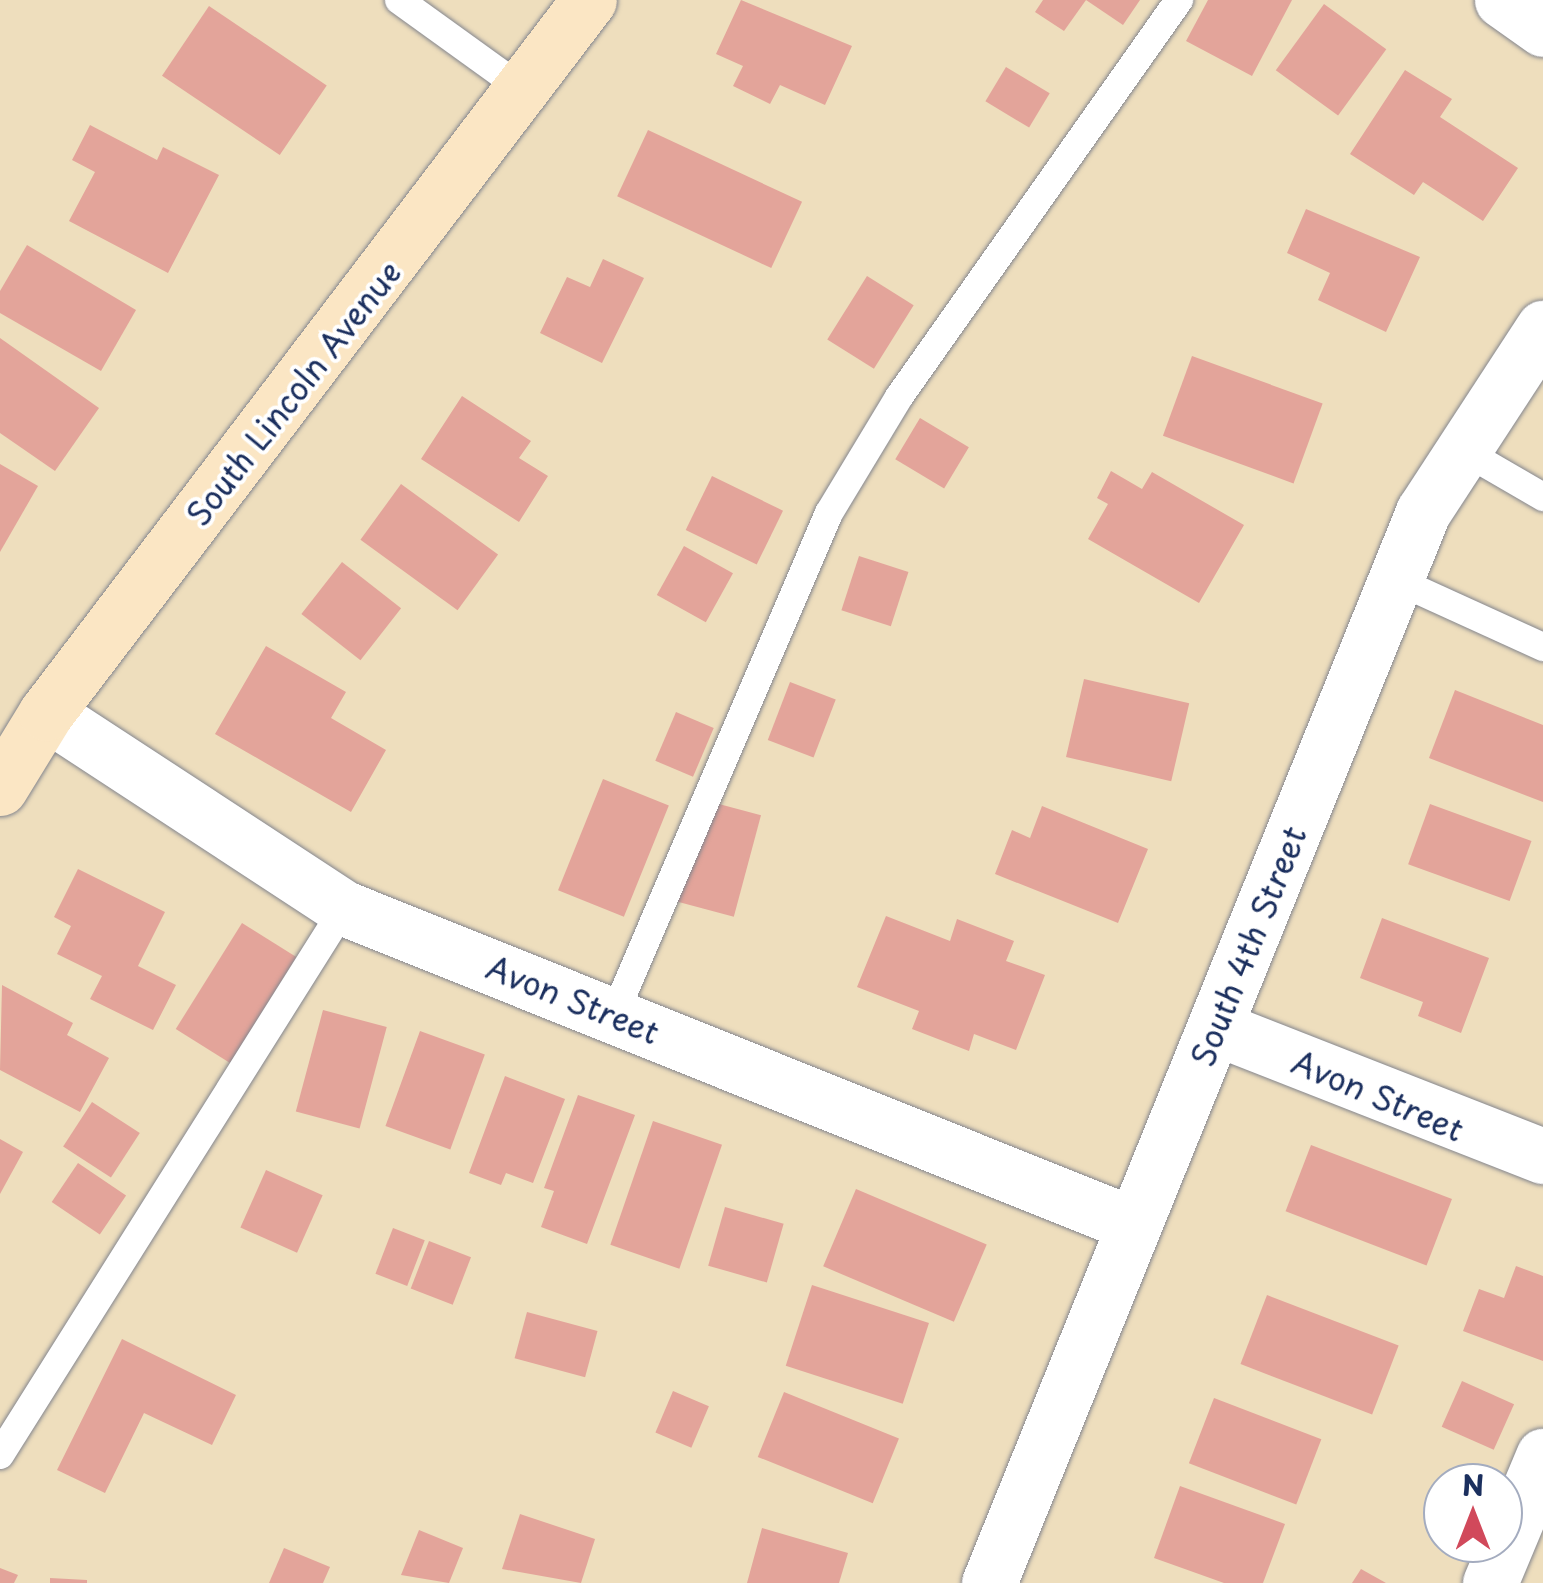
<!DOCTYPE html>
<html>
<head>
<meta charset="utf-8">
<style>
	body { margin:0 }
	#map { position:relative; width:1543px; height:1583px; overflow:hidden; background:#eedebd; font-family:"Playpen Sans",sans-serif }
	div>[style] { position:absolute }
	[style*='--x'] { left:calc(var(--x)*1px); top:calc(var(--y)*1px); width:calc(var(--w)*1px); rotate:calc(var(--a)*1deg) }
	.building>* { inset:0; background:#e3a49a; transform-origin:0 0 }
	.roads { filter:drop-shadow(0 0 2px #84868e) drop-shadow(0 0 2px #84868e) }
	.lane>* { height:28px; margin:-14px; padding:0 14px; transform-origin:14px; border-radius:14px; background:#fff }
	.street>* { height:55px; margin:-27.5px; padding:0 27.5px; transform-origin:27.5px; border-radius:27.5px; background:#fff }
	.secondary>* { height:55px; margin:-27.5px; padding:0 27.5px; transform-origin:27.5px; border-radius:27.5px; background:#fbe6c4 }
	span { translate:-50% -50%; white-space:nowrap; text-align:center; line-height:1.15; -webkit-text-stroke:8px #fff; paint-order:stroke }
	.street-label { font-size:32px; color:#1b2f5e }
	.north { position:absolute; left:1423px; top:1463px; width:100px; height:100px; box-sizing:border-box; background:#fff; border:2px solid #a4acbf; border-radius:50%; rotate:0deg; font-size:28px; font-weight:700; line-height:40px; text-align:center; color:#1b2f5e }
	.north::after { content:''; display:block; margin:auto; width:35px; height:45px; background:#d1495b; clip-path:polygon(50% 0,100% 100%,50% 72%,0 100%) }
</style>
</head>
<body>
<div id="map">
	<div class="building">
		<div style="clip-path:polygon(741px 0,852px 46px,825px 105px,780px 85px,770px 104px,733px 86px,743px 66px,716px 54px)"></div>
		<div style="clip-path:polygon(1043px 0,1086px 0,1064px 31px,1035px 12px)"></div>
		<div style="clip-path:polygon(1086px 0,1140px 0,1123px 25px)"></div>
		<div style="clip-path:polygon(1208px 0,1292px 0,1252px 76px,1186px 41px)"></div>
		<div style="left:1324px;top:4px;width:77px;height:82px;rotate:36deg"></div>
		<div style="left:209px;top:6px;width:142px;height:84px;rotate:34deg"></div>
		<div style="left:1006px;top:67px;width:51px;height:40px;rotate:31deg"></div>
		<div style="clip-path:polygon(1405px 70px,1452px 99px,1440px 117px,1518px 168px,1483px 221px,1423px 182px,1414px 195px,1350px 154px)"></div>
		<div style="clip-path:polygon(90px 125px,157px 160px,163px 147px,219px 175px,168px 273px,69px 221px,95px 172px,72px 160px)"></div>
		<div style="left:648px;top:130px;width:170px;height:73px;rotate:25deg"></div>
		<div style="clip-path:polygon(1306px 209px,1420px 257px,1386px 332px,1318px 300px,1330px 273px,1287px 253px)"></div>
		<div style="clip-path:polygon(27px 245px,136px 310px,101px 371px,0 313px,0 291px)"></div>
		<div style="clip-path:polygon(603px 259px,644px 278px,602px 363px,540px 333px,567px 277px,590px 287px)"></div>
		<div style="left:867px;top:276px;width:55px;height:75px;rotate:32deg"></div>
		<div style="clip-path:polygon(0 338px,99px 408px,55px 471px,0 433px)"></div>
		<div style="left:1192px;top:356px;width:139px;height:85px;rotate:20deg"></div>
		<div style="clip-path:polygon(462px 396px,531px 441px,519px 458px,548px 476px,519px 522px,421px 459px)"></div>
		<div style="left:920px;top:418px;width:57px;height:48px;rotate:31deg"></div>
		<div style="clip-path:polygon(0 464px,38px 486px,0 552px)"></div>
		<div style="clip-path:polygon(1111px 471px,1142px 489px,1152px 472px,1244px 525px,1199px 603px,1088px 539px,1108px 504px,1097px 498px)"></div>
		<div style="left:712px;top:476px;width:79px;height:60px;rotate:26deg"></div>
		<div style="left:401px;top:484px;width:120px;height:69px;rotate:36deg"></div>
		<div style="left:684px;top:546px;width:56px;height:56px;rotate:29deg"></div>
		<div style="left:859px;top:556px;width:52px;height:57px;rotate:18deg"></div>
		<div style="left:342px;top:562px;width:75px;height:66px;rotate:38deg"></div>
		<div style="clip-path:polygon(266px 646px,346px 692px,331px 718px,386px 750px,351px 812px,215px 734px)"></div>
		<div style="left:1084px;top:679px;width:108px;height:80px;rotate:13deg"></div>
		<div style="left:790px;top:682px;width:49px;height:62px;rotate:21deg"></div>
		<div style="clip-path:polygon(1455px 690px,1543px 725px,1543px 802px,1429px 758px)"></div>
		<div style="left:676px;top:712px;width:41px;height:53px;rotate:23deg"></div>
		<div style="left:603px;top:779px;width:71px;height:120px;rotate:22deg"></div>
		<div style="left:704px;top:800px;width:59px;height:105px;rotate:15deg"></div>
		<div style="left:1430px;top:804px;width:108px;height:64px;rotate:20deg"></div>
		<div style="clip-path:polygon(1042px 806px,1148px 849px,1118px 923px,995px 874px,1012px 830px,1030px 838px)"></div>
		<div style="clip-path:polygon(78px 869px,165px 912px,138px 966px,176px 985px,153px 1030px,90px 999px,102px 976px,57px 954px,71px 926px,54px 917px)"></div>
		<div style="clip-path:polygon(886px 916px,950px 941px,957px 919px,1014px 941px,1006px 961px,1045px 975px,1016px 1050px,974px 1034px,969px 1051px,912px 1029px,919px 1011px,857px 987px)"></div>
		<div style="clip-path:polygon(1382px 918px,1489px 958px,1461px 1033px,1418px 1016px,1423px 1002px,1360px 978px)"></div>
		<div style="left:242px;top:923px;width:64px;height:125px;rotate:32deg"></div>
		<div style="clip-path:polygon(2px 985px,73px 1023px,67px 1035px,109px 1058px,80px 1112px,0 1070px)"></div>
		<div style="left:323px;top:1010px;width:66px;height:105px;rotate:15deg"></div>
		<div style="left:420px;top:1031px;width:69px;height:101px;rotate:20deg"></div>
		<div style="clip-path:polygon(505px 1076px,565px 1099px,533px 1183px,506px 1173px,501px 1185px,469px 1173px)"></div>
		<div style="clip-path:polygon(578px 1095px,635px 1115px,587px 1244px,541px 1227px,554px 1191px,544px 1188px)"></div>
		<div style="left:92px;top:1102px;width:57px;height:53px;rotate:33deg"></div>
		<div style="left:653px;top:1121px;width:73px;height:131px;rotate:19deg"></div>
		<div style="clip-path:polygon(0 1139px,23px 1152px,0 1194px)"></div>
		<div style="left:1311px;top:1145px;width:151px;height:71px;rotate:21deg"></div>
		<div style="left:78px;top:1163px;width:58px;height:47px;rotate:34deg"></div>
		<div style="left:266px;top:1170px;width:62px;height:63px;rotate:24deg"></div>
		<div style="left:856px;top:1189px;width:142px;height:84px;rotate:23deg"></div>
		<div style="left:725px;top:1207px;width:61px;height:61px;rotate:16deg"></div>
		<div style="left:393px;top:1228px;width:34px;height:49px;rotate:21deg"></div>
		<div style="left:429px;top:1241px;width:45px;height:51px;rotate:21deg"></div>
		<div style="clip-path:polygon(1516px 1266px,1543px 1276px,1543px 1361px,1463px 1331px,1479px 1289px,1504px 1298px)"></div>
		<div style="left:812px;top:1285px;width:123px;height:85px;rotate:18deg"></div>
		<div style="left:1267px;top:1295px;width:141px;height:74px;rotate:21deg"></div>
		<div style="left:527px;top:1312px;width:73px;height:48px;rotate:15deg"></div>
		<div style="clip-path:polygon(122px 1339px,236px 1395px,212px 1445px,144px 1413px,105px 1493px,57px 1470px)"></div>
		<div style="left:1462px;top:1381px;width:57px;height:50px;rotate:24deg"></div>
		<div style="left:673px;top:1391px;width:39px;height:45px;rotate:23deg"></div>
		<div style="left:784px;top:1392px;width:124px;height:70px;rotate:22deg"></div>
		<div style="left:1214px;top:1398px;width:115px;height:70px;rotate:21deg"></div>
		<div style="clip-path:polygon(1180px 1486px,1285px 1524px,1263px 1583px,1224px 1583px,1154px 1558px)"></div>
		<div style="clip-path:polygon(520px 1514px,595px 1539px,581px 1583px,502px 1569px)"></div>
		<div style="clip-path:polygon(762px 1528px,848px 1553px,839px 1583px,747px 1583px)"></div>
		<div style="clip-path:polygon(419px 1530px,463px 1548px,449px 1583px,401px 1575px)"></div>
		<div style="clip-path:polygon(284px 1548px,330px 1567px,323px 1583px,269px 1583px)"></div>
		<div style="clip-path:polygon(0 1568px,18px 1575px,14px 1583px,0 1583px)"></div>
		<div style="clip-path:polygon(1361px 1569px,1386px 1583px,1352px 1583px)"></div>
		<div style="clip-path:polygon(50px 1578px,87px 1580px,87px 1583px,50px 1583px)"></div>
	</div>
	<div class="roads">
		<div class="lane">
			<div style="--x:399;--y:0;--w:155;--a:35.8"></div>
			<div style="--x:1462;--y:450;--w:94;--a:30.1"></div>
			<div style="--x:1396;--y:580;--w:162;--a:24.5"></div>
			<div style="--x:614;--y:1015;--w:546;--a:-66.82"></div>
			<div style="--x:829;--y:513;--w:135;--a:-58.9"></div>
			<div style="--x:899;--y:397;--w:486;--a:-54.8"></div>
			<div style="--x:0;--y:1455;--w:646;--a:-57.83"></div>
		</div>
		<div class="street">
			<div style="--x:1502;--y:0;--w:50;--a:35.3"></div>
			<div style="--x:46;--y:713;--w:356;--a:33.2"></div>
			<div style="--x:344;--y:908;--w:849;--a:21.85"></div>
			<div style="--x:1216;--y:1028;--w:351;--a:21.4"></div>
			<div style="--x:989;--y:1583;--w:1156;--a:-67.94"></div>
			<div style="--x:1423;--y:512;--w:220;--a:-56.9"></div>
			<div style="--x:1490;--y:1583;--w:138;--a:-67.3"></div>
		</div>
		<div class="secondary">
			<div style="--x:0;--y:788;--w:88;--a:-58.5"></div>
			<div style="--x:46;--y:713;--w:896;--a:-52.71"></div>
		</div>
	</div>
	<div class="street-label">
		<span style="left:293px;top:393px;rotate:-52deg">South Lincoln Avenue</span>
		<span style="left:1248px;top:946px;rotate:-68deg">South 4th Street</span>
		<span style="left:573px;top:999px;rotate:22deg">Avon Street</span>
		<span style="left:1378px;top:1095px;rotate:23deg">Avon Street</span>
	</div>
	<div class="north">N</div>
</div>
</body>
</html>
